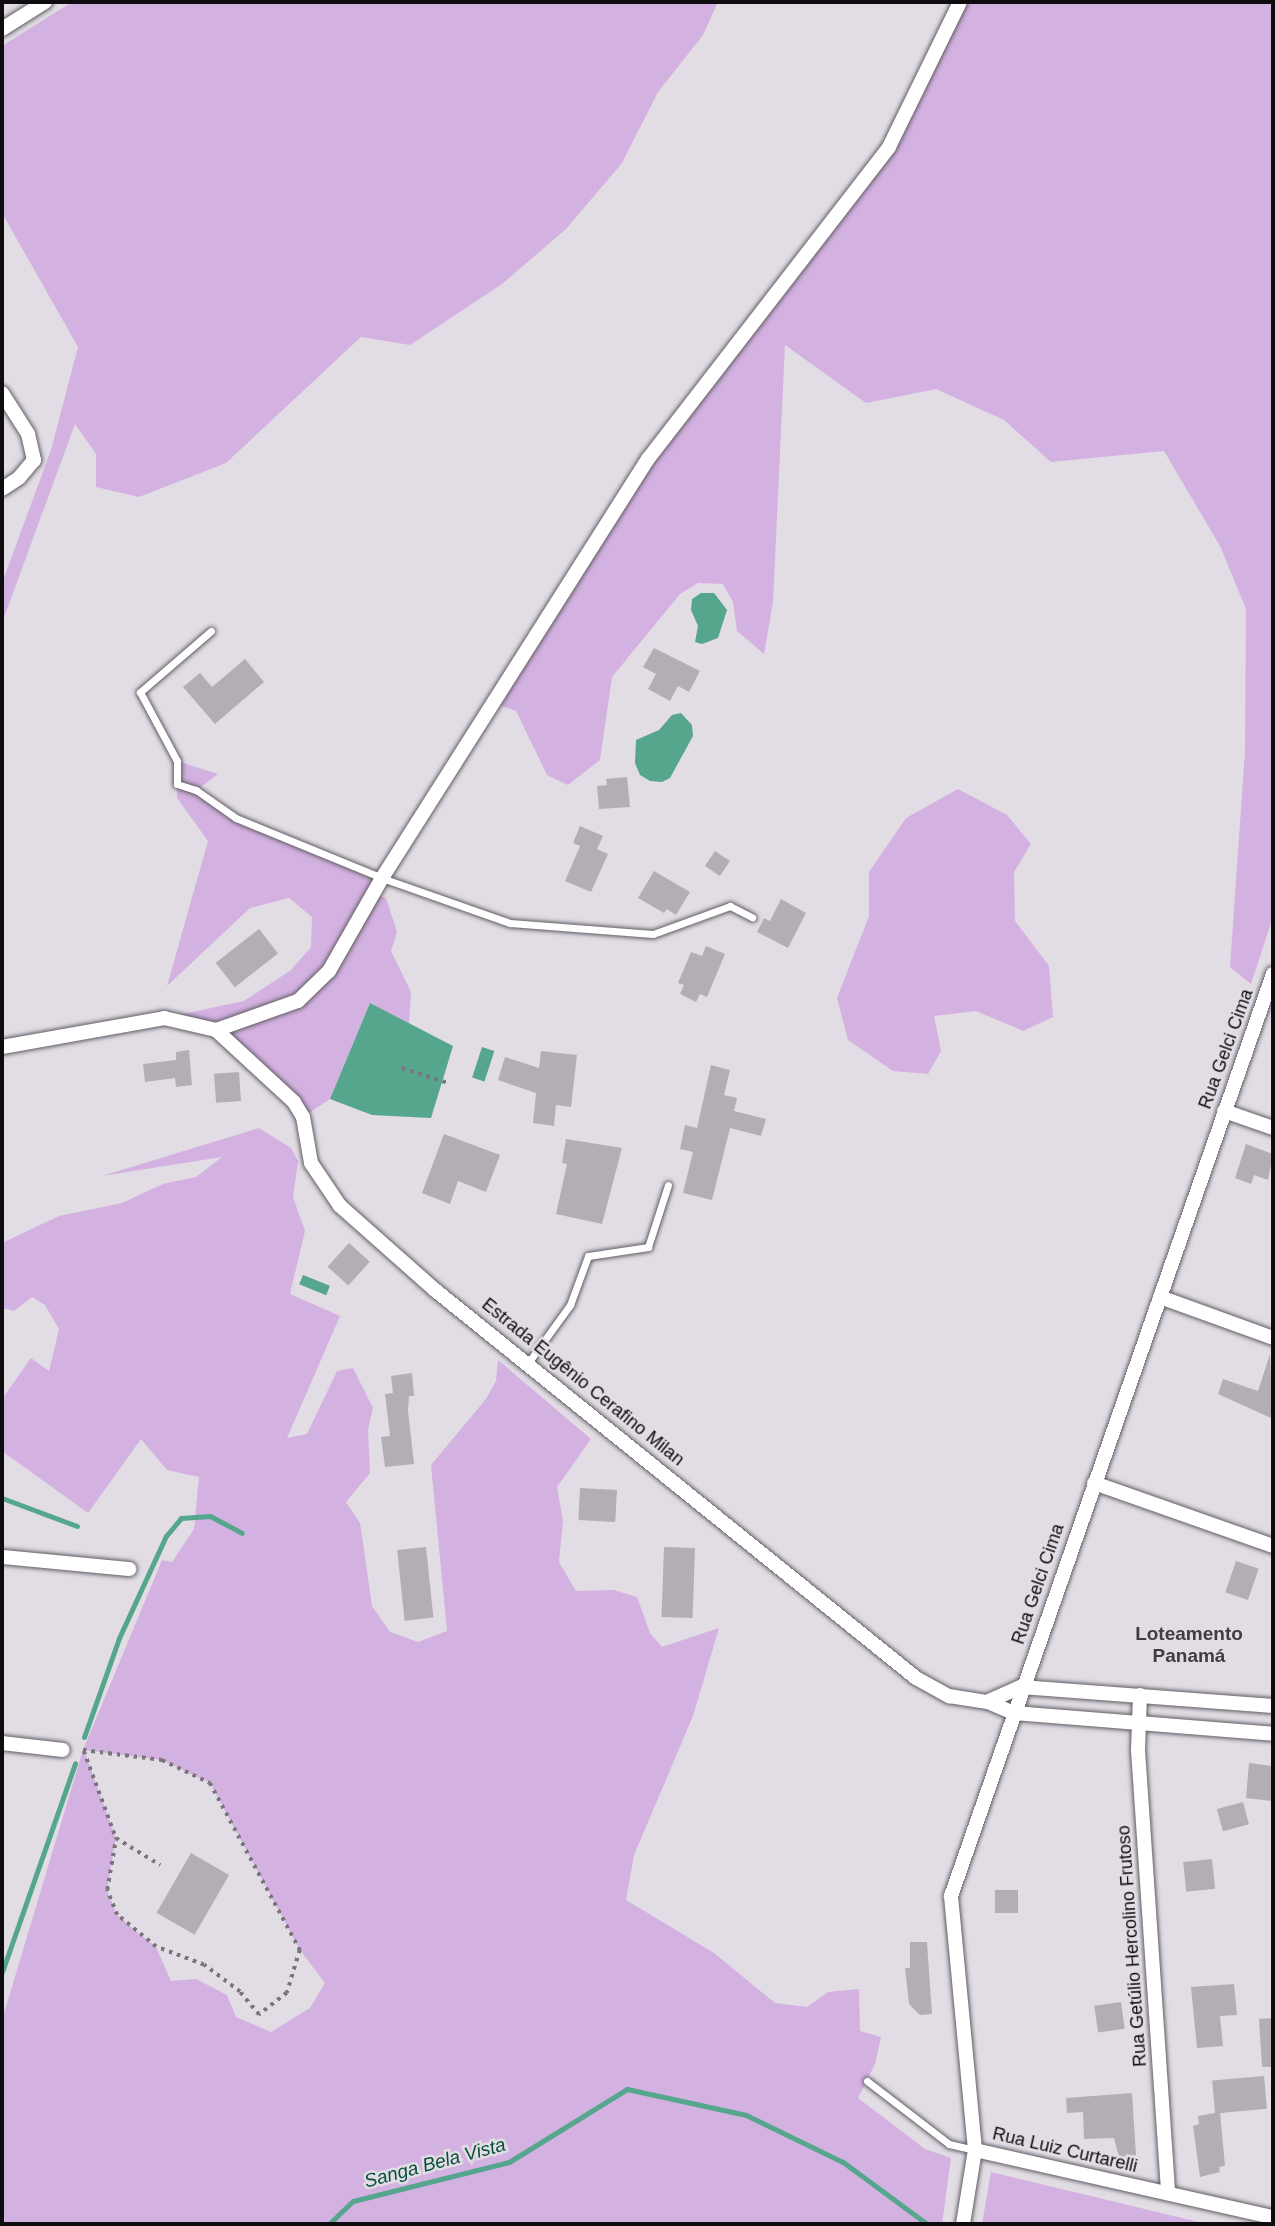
<!DOCTYPE html>
<html>
<head>
<meta charset="utf-8">
<style>
	body { margin:0 }
	#map { position:relative; width:1275px; height:2226px; overflow:hidden; background:#e2dde5; font-family:Arial,sans-serif }
	div>[style] { position:absolute }
	[style*='--x'] { left:calc(var(--x)*1px); top:calc(var(--y)*1px); width:calc(var(--w)*1px); rotate:calc(var(--a)*1deg) }
	.green>* { inset:0; background:#d3b1e0 }
	.water>* { inset:0; background:#55a68d; transform-origin:0 0 }
	.stream>* { height:5px; margin:-2.5px; padding:0 2.5px; transform-origin:2.5px; border-radius:2.5px; background:#55a68d }
	.building>* { inset:0; background:#b3aeb6; transform-origin:0 0 }
	.path>* { height:3.5px; margin-top:-1.75px; transform-origin:0; background:repeating-linear-gradient(90deg,#79767b 0 3.5px,transparent 0 8.5px) }
	.roads { filter:drop-shadow(0 0 2px #625d64) drop-shadow(0 0 2px #625d64) }
	.lane>* { height:7px; margin:-3.5px; padding:0 3.5px; transform-origin:3.5px; border-radius:3.5px; background:#fff }
	.street>* { height:14px; margin:-7px; padding:0 7px; transform-origin:7px; border-radius:7px; background:#fff }
	span { translate:-50% -50%; white-space:nowrap; text-align:center; line-height:1.15; -webkit-text-stroke:5px #e2dde5; paint-order:stroke }
	.street-label { font-size:18px; color:#0e0c0f }
	.neighbourhood-label { font-size:19px; color:#403c42; font-weight:700 }
	.water-label { font-size:19px; color:#084f3e; font-style:italic }
	.frame { position:absolute; inset:0; border:4px solid #0e0c0f; pointer-events:none }
</style>
</head>
<body>
<div id="map">
	<div class="green">
		<div style="clip-path:polygon(72px 2px,718px 2px,703px 35px,658px 92px,622px 163px,566px 229px,502px 284px,410px 345px,361px 337px,226px 463px,139px 497px,96px 487px,96px 454px,75px 424px,2px 623px,2px 583px,51px 450px,78px 347px,2px 213px,2px 46px)"></div>
		<div style="clip-path:polygon(960px 2px,1273px 2px,1273px 917px,1251px 984px,1230px 967px,1245px 751px,1246px 609px,1220px 546px,1164px 451px,1051px 462px,1004px 420px,936px 389px,866px 403px,785px 345px,773px 602px,764px 654px,737px 631px,733px 602px,723px 584px,698px 583px,680px 594px,612px 677px,600px 760px,568px 785px,547px 775px,516px 711px,495px 704px,648px 459px,889px 147px)"></div>
		<div style="clip-path:polygon(177px 761px,218px 774px,197px 790px,236px 818px,382px 878px,373px 894px,386px 898px,397px 932px,391px 951px,411px 992px,409px 1024px,370px 1003px,330px 1099px,303px 1117px,216px 1030px,164px 1018px,244px 1001px,291px 970px,311px 947px,312px 917px,289px 898px,250px 908px,167px 986px,208px 841px,177px 798px)"></div>
		<div style="clip-path:polygon(958px 789px,1007px 815px,1031px 844px,1014px 872px,1015px 921px,1049px 966px,1053px 1017px,1023px 1031px,976px 1011px,934px 1016px,941px 1051px,928px 1074px,893px 1071px,848px 1040px,837px 998px,869px 916px,869px 872px,906px 818px)"></div>
		<div style="clip-path:polygon(evenodd,259px 1128px,291px 1148px,298px 1161px,293px 1197px,305px 1231px,290px 1294px,340px 1316px,287px 1438px,307px 1434px,337px 1371px,353px 1368px,373px 1408px,368px 1430px,370px 1473px,346px 1502px,360px 1523px,372px 1606px,390px 1632px,418px 1642px,447px 1631px,431px 1465px,486px 1399px,496px 1381px,498px 1360px,591px 1439px,557px 1487px,563px 1521px,559px 1562px,576px 1591px,614px 1590px,637px 1597px,650px 1633px,662px 1647px,719px 1628px,693px 1716px,634px 1855px,626px 1900px,714px 1953px,775px 2003px,807px 2007px,828px 1992px,859px 1989px,860px 2031px,881px 2037px,875px 2064px,858px 2098px,925px 2149px,951px 2158px,942px 2224px,2px 2224px,2px 2020px,83px 1750px,162px 1560px,172px 1562px,194px 1529px,199px 1477px,167px 1470px,141px 1439px,88px 1513px,2px 1451px,2px 1399px,31px 1358px,49px 1371px,59px 1329px,45px 1305px,32px 1297px,14px 1311px,2px 1308px,2px 1243px,59px 1216px,122px 1203px,163px 1184px,196px 1177px,222px 1157px,102px 1176px,259px 1128px,84px 1750px,162px 1760px,210px 1783px,300px 1950px,325px 1983px,310px 2008px,271px 2032px,236px 2017px,227px 1995px,196px 1979px,171px 1981px,156px 1947px,117px 1915px,107px 1890px,116px 1838px,84px 1750px)"></div>
		<div style="clip-path:polygon(991px 2172px,1207px 2224px,982px 2224px)"></div>
	</div>
	<div class="water">
		<div style="clip-path:polygon(701px 593px,714px 593px,727px 610px,718px 638px,702px 644px,695px 642px,698px 626px,691px 610px,692px 599px)"></div>
		<div style="clip-path:polygon(681px 713px,692px 725px,693px 736px,670px 778px,662px 782px,650px 781px,640px 775px,635px 763px,636px 740px,659px 730px,672px 715px)"></div>
		<div style="clip-path:polygon(370px 1003px,453px 1046px,431px 1118px,372px 1115px,330px 1099px)"></div>
		<div style="left:482px;top:1047px;width:13px;height:32px;rotate:18deg"></div>
		<div style="left:303px;top:1275px;width:29px;height:10px;rotate:22deg"></div>
	</div>
	<div class="stream">
		<div style="--x:2;--y:1498;--w:80;--a:20.5"></div>
		<div style="--x:84;--y:1737;--w:105;--a:-70.5"></div>
		<div style="--x:119;--y:1638;--w:112;--a:-65.3"></div>
		<div style="--x:166;--y:1536;--w:23;--a:-50"></div>
		<div style="--x:181;--y:1518;--w:29;--a:-4"></div>
		<div style="--x:210;--y:1516;--w:36;--a:28"></div>
		<div style="--x:2;--y:1972;--w:221;--a:-70.7"></div>
		<div style="--x:329;--y:2224;--w:33;--a:-44"></div>
		<div style="--x:353;--y:2201;--w:161;--a:-14"></div>
		<div style="--x:509;--y:2162;--w:139;--a:-31.7"></div>
		<div style="--x:627;--y:2089;--w:122;--a:12.3"></div>
		<div style="--x:746;--y:2115;--w:108;--a:25.9"></div>
		<div style="--x:843;--y:2162;--w:104;--a:36.4"></div>
	</div>
	<div class="building">
		<div style="clip-path:polygon(654px 648px,700px 671px,689px 692px,678px 686px,670px 701px,648px 689px,656px 674px,643px 667px)"></div>
		<div style="clip-path:polygon(245px 659px,264px 682px,215px 724px,183px 687px,200px 673px,212px 687px)"></div>
		<div style="clip-path:polygon(627px 777px,630px 807px,599px 809px,597px 786px,607px 785px,606px 779px)"></div>
		<div style="clip-path:polygon(580px 826px,603px 836px,597px 849px,608px 854px,591px 892px,565px 881px,580px 846px,573px 843px)"></div>
		<div style="left:715px;top:851px;width:18px;height:18px;rotate:34deg"></div>
		<div style="clip-path:polygon(654px 871px,690px 892px,676px 915px,667px 909px,664px 913px,638px 898px)"></div>
		<div style="clip-path:polygon(781px 899px,806px 913px,788px 948px,757px 932px,764px 918px,770px 921px)"></div>
		<div style="left:259px;top:929px;width:31px;height:55px;rotate:52deg"></div>
		<div style="clip-path:polygon(706px 946px,725px 954px,707px 997px,700px 994px,696px 1002px,680px 994px,684px 985px,678px 983px,691px 952px,702px 956px)"></div>
		<div style="clip-path:polygon(189px 1050px,192px 1085px,176px 1087px,175px 1078px,145px 1082px,143px 1064px,176px 1060px,176px 1052px)"></div>
		<div style="clip-path:polygon(541px 1051px,577px 1055px,571px 1107px,556px 1105px,554px 1126px,533px 1123px,536px 1093px,498px 1080px,505px 1057px,539px 1068px)"></div>
		<div style="clip-path:polygon(711px 1065px,730px 1070px,724px 1095px,737px 1098px,734px 1111px,766px 1119px,761px 1136px,730px 1128px,712px 1200px,683px 1193px,693px 1152px,680px 1149px,685px 1125px,697px 1128px)"></div>
		<div style="left:239px;top:1072px;width:29px;height:25px;rotate:86deg"></div>
		<div style="clip-path:polygon(444px 1134px,500px 1155px,486px 1192px,458px 1181px,450px 1204px,422px 1193px)"></div>
		<div style="clip-path:polygon(566px 1139px,622px 1148px,602px 1224px,556px 1214px,567px 1164px,562px 1163px)"></div>
		<div style="clip-path:polygon(1246px 1144px,1273px 1154px,1268px 1180px,1254px 1175px,1251px 1184px,1235px 1178px)"></div>
		<div style="left:349px;top:1243px;width:28px;height:32px;rotate:42deg"></div>
		<div style="clip-path:polygon(1270px 1354px,1273px 1419px,1218px 1394px,1223px 1379px,1258px 1391px)"></div>
		<div style="clip-path:polygon(412px 1373px,414px 1396px,409px 1396px,408px 1411px,414px 1464px,385px 1467px,381px 1437px,390px 1436px,385px 1394px,393px 1393px,391px 1376px)"></div>
		<div style="left:580px;top:1488px;width:37px;height:32px;rotate:3deg"></div>
		<div style="left:426px;top:1547px;width:71px;height:29px;rotate:84deg"></div>
		<div style="left:664px;top:1547px;width:31px;height:70px;rotate:2deg"></div>
		<div style="left:1236px;top:1561px;width:24px;height:33px;rotate:19deg"></div>
		<div style="clip-path:polygon(1249px 1763px,1273px 1766px,1273px 1801px,1246px 1798px)"></div>
		<div style="left:1243px;top:1802px;width:23px;height:27px;rotate:75deg"></div>
		<div style="left:191px;top:1853px;width:44px;height:69px;rotate:30deg"></div>
		<div style="left:1212px;top:1859px;width:30px;height:29px;rotate:84deg"></div>
		<div style="left:995px;top:1890px;width:23px;height:23px"></div>
		<div style="clip-path:polygon(910px 1942px,927px 1942px,932px 2014px,920px 2015px,909px 2004px,905px 1968px,910px 1968px)"></div>
		<div style="clip-path:polygon(1234px 1984px,1237px 2015px,1220px 2016px,1223px 2046px,1197px 2048px,1191px 1987px)"></div>
		<div style="left:1121px;top:2002px;width:27px;height:27px;rotate:82deg"></div>
		<div style="clip-path:polygon(1273px 2018px,1273px 2067px,1262px 2067px,1259px 2019px)"></div>
		<div style="left:1264px;top:2076px;width:33px;height:52px;rotate:85deg"></div>
		<div style="clip-path:polygon(1132px 2093px,1136px 2155px,1119px 2157px,1114px 2138px,1084px 2139px,1083px 2112px,1067px 2113px,1066px 2098px)"></div>
		<div style="clip-path:polygon(1220px 2112px,1225px 2166px,1219px 2167px,1220px 2172px,1200px 2177px,1193px 2126px,1199px 2124px,1198px 2116px)"></div>
	</div>
	<div class="path">
		<div style="--x:402;--y:1068;--w:48;--a:18.1"></div>
		<div style="--x:83;--y:1750;--w:80;--a:7.2"></div>
		<div style="--x:162;--y:1760;--w:53;--a:25.6"></div>
		<div style="--x:210;--y:1783;--w:190;--a:61.7"></div>
		<div style="--x:300;--y:1950;--w:45;--a:106.8"></div>
		<div style="--x:287;--y:1993;--w:36;--a:142"></div>
		<div style="--x:259;--y:2015;--w:30;--a:-130"></div>
		<div style="--x:240;--y:1992;--w:45;--a:-143.1"></div>
		<div style="--x:204;--y:1965;--w:51;--a:-159.4"></div>
		<div style="--x:156;--y:1947;--w:50;--a:-140.6"></div>
		<div style="--x:117;--y:1915;--w:27;--a:-112"></div>
		<div style="--x:107;--y:1890;--w:53;--a:-80.2"></div>
		<div style="--x:84;--y:1751;--w:93;--a:69.8"></div>
		<div style="--x:116;--y:1838;--w:52;--a:31.5"></div>
	</div>
	<div class="roads">
		<div class="lane">
			<div style="--x:211;--y:631;--w:94;--a:139.3"></div>
			<div style="--x:140;--y:692;--w:78;--a:61.8"></div>
			<div style="--x:177;--y:761;--w:23;--a:90"></div>
			<div style="--x:177;--y:784;--w:20;--a:18"></div>
			<div style="--x:196;--y:790;--w:49;--a:35"></div>
			<div style="--x:236;--y:818;--w:158;--a:22.3"></div>
			<div style="--x:382;--y:878;--w:136;--a:19.4"></div>
			<div style="--x:510;--y:923;--w:143;--a:4.4"></div>
			<div style="--x:653;--y:934;--w:82;--a:-20"></div>
			<div style="--x:730;--y:906;--w:25;--a:27"></div>
			<div style="--x:528;--y:1363;--w:72;--a:-54.1"></div>
			<div style="--x:570;--y:1305;--w:52;--a:-69.8"></div>
			<div style="--x:588;--y:1256;--w:61;--a:-8.5"></div>
			<div style="--x:648;--y:1247;--w:65;--a:-72.1"></div>
			<div style="--x:867;--y:2081;--w:103;--a:37.5"></div>
			<div style="--x:949;--y:2144;--w:26;--a:13"></div>
		</div>
		<div class="street">
			<div style="--x:2;--y:29;--w:51;--a:-32.1"></div>
			<div style="--x:2;--y:393;--w:49;--a:57.6"></div>
			<div style="--x:28;--y:434;--w:27;--a:77"></div>
			<div style="--x:34;--y:460;--w:23;--a:130"></div>
			<div style="--x:19;--y:478;--w:20;--a:147"></div>
			<div style="--x:216;--y:1030;--w:106;--a:42.7"></div>
			<div style="--x:294;--y:1102;--w:17;--a:59"></div>
			<div style="--x:303;--y:1117;--w:47;--a:80.1"></div>
			<div style="--x:311;--y:1163;--w:52;--a:56"></div>
			<div style="--x:340;--y:1206;--w:127;--a:41.5"></div>
			<div style="--x:435;--y:1290;--w:618;--a:38.89"></div>
			<div style="--x:916;--y:1678;--w:38;--a:29"></div>
			<div style="--x:949;--y:1696;--w:39;--a:9"></div>
			<div style="--x:988;--y:1702;--w:28;--a:23"></div>
			<div style="--x:1014;--y:1713;--w:260;--a:4.6"></div>
			<div style="--x:2;--y:1047;--w:165;--a:-10.1"></div>
			<div style="--x:164;--y:1018;--w:53;--a:13"></div>
			<div style="--x:216;--y:1030;--w:87;--a:-19.5"></div>
			<div style="--x:298;--y:1001;--w:43;--a:-44.1"></div>
			<div style="--x:329;--y:971;--w:107;--a:-60.3"></div>
			<div style="--x:382;--y:878;--w:496;--a:-57.6"></div>
			<div style="--x:648;--y:459;--w:394;--a:-52.3"></div>
			<div style="--x:889;--y:147;--w:161;--a:-63.9"></div>
			<div style="--x:1224;--y:1111;--w:52;--a:19.1"></div>
			<div style="--x:1160;--y:1297;--w:120;--a:19.9"></div>
			<div style="--x:1094;--y:1483;--w:190;--a:19.4"></div>
			<div style="--x:2;--y:1557;--w:128;--a:5.4"></div>
			<div style="--x:1140;--y:1695;--w:55;--a:92.1"></div>
			<div style="--x:1138;--y:1750;--w:444;--a:86.1"></div>
			<div style="--x:989;--y:1701;--w:35;--a:-24"></div>
			<div style="--x:1021;--y:1687;--w:253;--a:4.3"></div>
			<div style="--x:2;--y:1743;--w:61;--a:6.5"></div>
			<div style="--x:975;--y:2150;--w:305;--a:12.7"></div>
			<div style="--x:963;--y:2224;--w:75;--a:-80.8"></div>
			<div style="--x:975;--y:2150;--w:255;--a:-95.4"></div>
			<div style="--x:951;--y:1896;--w:977;--a:-70.75"></div>
		</div>
	</div>
	<div class="street-label">
		<span style="left:1226px;top:1049px;rotate:-70deg">Rua Gelci Cima</span>
		<span style="left:583px;top:1382px;rotate:39deg">Estrada Eugênio Cerafino Milan</span>
		<span style="left:1038px;top:1584px;rotate:-71deg">Rua Gelci Cima</span>
		<span style="left:1132px;top:1946px;rotate:-94deg">Rua Getúlio Hercolino Frutoso</span>
		<span style="left:1065px;top:2150px;rotate:13deg">Rua Luiz Curtarelli</span>
	</div>
	<div class="neighbourhood-label">
		<span style="left:1189px;top:1645px">Loteamento<br>Panamá</span>
	</div>
	<div class="water-label">
		<span style="left:435px;top:2163px;rotate:-15deg">Sanga Bela Vista</span>
	</div>
	<div class="frame"></div>
</div>
</body>
</html>
